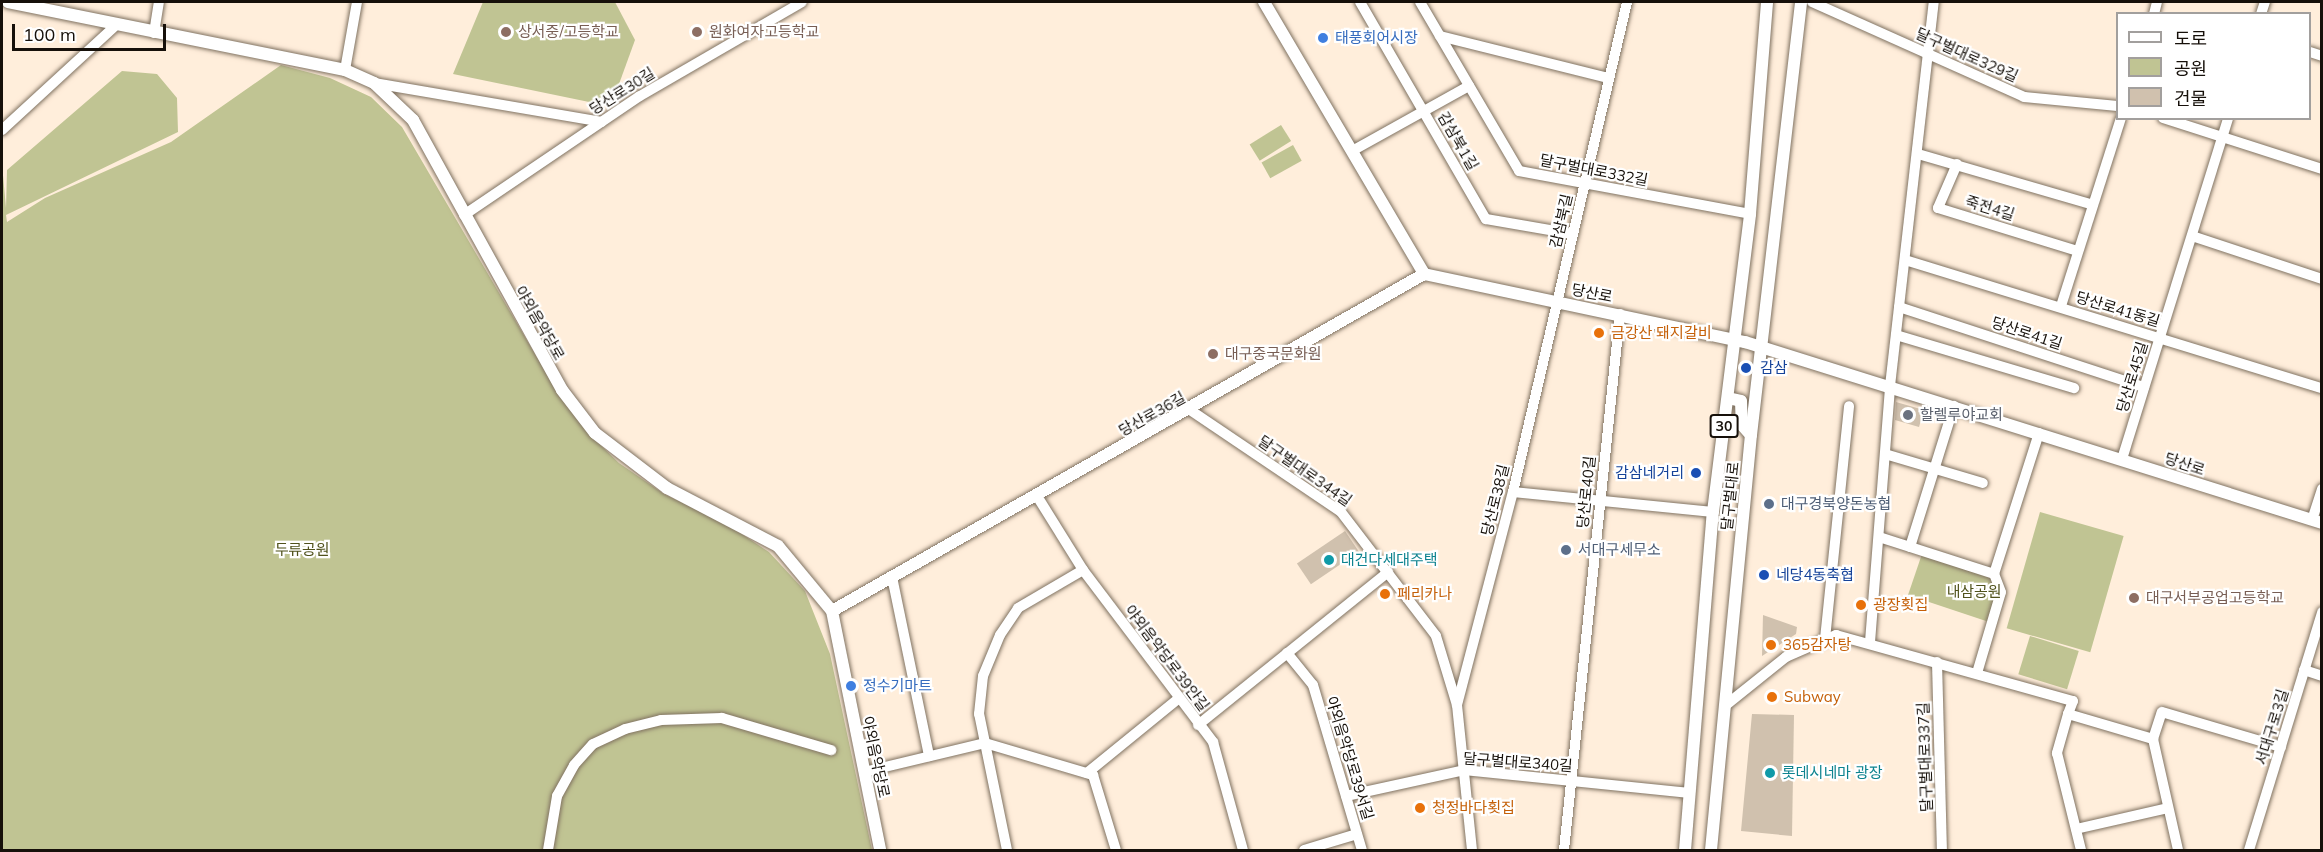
<!DOCTYPE html>
<html>
<head>
<meta charset="utf-8">
<style>
	body { margin:0 }
	#map { position:relative; width:2323px; height:852px; overflow:hidden; background:#ffeedb; font-family:Mulish,"Noto Sans KR",sans-serif }
	div>[style] { position:absolute }
	[style*='--x'] { left:calc(var(--x)*1px); top:calc(var(--y)*1px); width:calc(var(--w)*1px); rotate:calc(var(--a)*1deg) }
	.green>* { inset:0; background:#c0c493; transform-origin:0 0 }
	.building>* { inset:0; background:#d0c1ae; transform-origin:0 0 }
	.roads { filter:drop-shadow(0 0 2px #807261) drop-shadow(0 0 2px #807261) }
	.minor>* { height:10px; margin:-5px; padding:0 5px; transform-origin:5px; border-radius:5px; background:#fff }
	.major>* { height:12px; margin:-6px; padding:0 6px; transform-origin:6px; border-radius:6px; background:#fff }
	.dots>* { width:16px; height:16px; translate:-50% -50%; box-sizing:border-box; border:3px solid #fff; border-radius:50% }
	span { translate:-50% -50%; white-space:nowrap; text-align:center; line-height:1.15; -webkit-text-stroke:4.5px #fff; paint-order:stroke }
	.shield-label span { padding:2px 4px; background:#fff; border:2px solid; border-radius:4px; -webkit-text-stroke-width:0 }
	.shield-label { font-size:14px; color:#16100a; font-weight:700 }
	.education-label { font-size:15px; color:#785e54 }
	.left { translate:0 -50%; text-align:left }
	.shop-label { font-size:15px; color:#366cbe }
	.street-label { font-size:15px; color:#16100a }
	.food-label { font-size:15px; color:#c56008 }
	.transit-label { font-size:15px; color:#164399 }
	.right { translate:-100% -50%; text-align:right }
	.worship-label { font-size:15px; color:#5b616d }
	.service-label { font-size:15px; color:#4e5e75 }
	.park-label { font-size:15px; color:#50521c }
	.culture-label { font-size:15px; color:#0d838f }
	.frame { position:absolute; inset:0; border:3px solid #16100a; pointer-events:none }
	.legend { position:absolute; left:2116px; top:12px; width:195px; height:108px; box-sizing:border-box; background:#fff; border:2px solid #a29f9d; margin:0; padding:8px 10px; list-style:none; font-size:18px; color:#16100a }
	.legend li { display:flex; align-items:center; gap:12px; height:30px }
	.legend b { width:30px; border:2px solid #a29f9d }
	.scale { position:absolute; left:12px; top:24px; width:154px; height:27px; box-sizing:border-box; border:3px solid #16100a; border-top:0; padding-left:8px; font-size:18px; line-height:21px; white-space:nowrap; color:#16100a; -webkit-text-stroke:4px #fff; paint-order:stroke }
</style>
</head>
<body>
<div id="map">
	<div class="green">
		<div style="clip-path:polygon(483px 2px,615px 2px,635px 40px,619px 84px,594px 103px,453px 74px)"></div>
		<div style="clip-path:polygon(281px 65px,330px 78px,371px 97px,402px 127px,556px 390px,590px 435px,619px 463px,664px 494px,725px 523px,769px 552px,805px 591px,830px 654px,872px 850px,2px 850px,2px 164px,6px 208px,7px 170px,122px 71px,157px 74px,177px 98px,178px 132px,6px 215px,7px 222px,45px 198px,171px 142px)"></div>
		<div style="left:1281px;top:125px;width:19px;height:37px;rotate:58deg"></div>
		<div style="left:1293px;top:145px;width:18px;height:36px;rotate:61deg"></div>
		<div style="left:2040px;top:512px;width:87px;height:121px;rotate:16deg"></div>
		<div style="clip-path:polygon(1923px 551px,1994px 574px,2001px 592px,1992px 623px,1908px 595px)"></div>
		<div style="left:2030px;top:636px;width:51px;height:40px;rotate:17deg"></div>
	</div>
	<div class="building">
		<div style="clip-path:polygon(1896px 402px,1924px 410px,1919px 427px,1895px 420px)"></div>
		<div style="left:1345px;top:531px;width:25px;height:58px;rotate:56deg"></div>
		<div style="clip-path:polygon(1763px 615px,1797px 627px,1796px 634px,1762px 656px)"></div>
		<div style="clip-path:polygon(1752px 714px,1794px 715px,1792px 836px,1741px 831px)"></div>
	</div>
	<div class="roads">
		<div class="minor">
			<div style="--x:1360;--y:2;--w:251;--a:59.9"></div>
			<div style="--x:1486;--y:219;--w:88;--a:9.8"></div>
			<div style="--x:1420;--y:2;--w:196;--a:59.6"></div>
			<div style="--x:1519;--y:171;--w:235;--a:10.5"></div>
			<div style="--x:1812;--y:2;--w:232;--a:24.1"></div>
			<div style="--x:2024;--y:97;--w:94;--a:5.5"></div>
			<div style="--x:2154;--y:14;--w:12;--a:-76"></div>
			<div style="--x:2261;--y:14;--w:13;--a:-72"></div>
			<div style="--x:154;--y:33;--w:31;--a:-81"></div>
			<div style="--x:1440;--y:36;--w:174;--a:14"></div>
			<div style="--x:2310;--y:52;--w:13;--a:18"></div>
			<div style="--x:345;--y:70;--w:69;--a:-80"></div>
			<div style="--x:374;--y:83;--w:231;--a:9.7"></div>
			<div style="--x:2163;--y:118;--w:167;--a:17.8"></div>
			<div style="--x:2;--y:130;--w:152;--a:-42.6"></div>
			<div style="--x:1352;--y:151;--w:134;--a:-29.1"></div>
			<div style="--x:1918;--y:154;--w:182;--a:16.2"></div>
			<div style="--x:1957;--y:164;--w:48;--a:113.4"></div>
			<div style="--x:1938;--y:208;--w:146;--a:17.1"></div>
			<div style="--x:464;--y:215;--w:212;--a:-34.1"></div>
			<div style="--x:640;--y:96;--w:187;--a:-30.1"></div>
			<div style="--x:2192;--y:236;--w:137;--a:18.3"></div>
			<div style="--x:1905;--y:260;--w:436;--a:17.1"></div>
			<div style="--x:2061;--y:306;--w:197;--a:-72.3"></div>
			<div style="--x:1899;--y:307;--w:258;--a:18.1"></div>
			<div style="--x:1896;--y:335;--w:186;--a:16.6"></div>
			<div style="--x:1190;--y:410;--w:182;--a:34"></div>
			<div style="--x:1341;--y:512;--w:156;--a:52.5"></div>
			<div style="--x:1436;--y:636;--w:72;--a:73.1"></div>
			<div style="--x:1457;--y:705;--w:146;--a:84.1"></div>
			<div style="--x:1885;--y:454;--w:102;--a:16.5"></div>
			<div style="--x:2122;--y:459;--w:357;--a:-72.7"></div>
			<div style="--x:1513;--y:492;--w:201;--a:5.7"></div>
			<div style="--x:1037;--y:496;--w:87;--a:58.1"></div>
			<div style="--x:1083;--y:570;--w:216;--a:52.9"></div>
			<div style="--x:1213;--y:742;--w:112;--a:74.5"></div>
			<div style="--x:2312;--y:520;--w:33;--a:-72"></div>
			<div style="--x:1879;--y:537;--w:121;--a:17.8"></div>
			<div style="--x:1910;--y:547;--w:148;--a:-72.7"></div>
			<div style="--x:892;--y:577;--w:183;--a:78.3"></div>
			<div style="--x:1825;--y:639;--w:234;--a:-84.1"></div>
			<div style="--x:1870;--y:642;--w:257;--a:-85.5"></div>
			<div style="--x:1890;--y:386;--w:387;--a:-83.5"></div>
			<div style="--x:1287;--y:653;--w:41;--a:50.9"></div>
			<div style="--x:1313;--y:685;--w:172;--a:73.5"></div>
			<div style="--x:1937;--y:662;--w:188;--a:88.5"></div>
			<div style="--x:2304;--y:670;--w:19;--a:18"></div>
			<div style="--x:1977;--y:673;--w:84;--a:-73.5"></div>
			<div style="--x:2001;--y:592;--w:19;--a:-111"></div>
			<div style="--x:1994;--y:574;--w:148;--a:-72.3"></div>
			<div style="--x:1457;--y:705;--w:220;--a:-75.3"></div>
			<div style="--x:1513;--y:492;--w:503;--a:-76.9"></div>
			<div style="--x:1726;--y:705;--w:77;--a:-38.7"></div>
			<div style="--x:1786;--y:657;--w:55;--a:-23.7"></div>
			<div style="--x:1836;--y:635;--w:246;--a:15.6"></div>
			<div style="--x:2073;--y:701;--w:14;--a:111"></div>
			<div style="--x:2068;--y:714;--w:89;--a:16.4"></div>
			<div style="--x:2068;--y:714;--w:41;--a:105.8"></div>
			<div style="--x:2057;--y:753;--w:100;--a:76.1"></div>
			<div style="--x:1198;--y:725;--w:244;--a:-38.8"></div>
			<div style="--x:2153;--y:739;--w:28;--a:-72"></div>
			<div style="--x:2162;--y:712;--w:124;--a:16.4"></div>
			<div style="--x:2153;--y:739;--w:114;--a:77.3"></div>
			<div style="--x:864;--y:772;--w:124;--a:-13.5"></div>
			<div style="--x:985;--y:743;--w:113;--a:16.5"></div>
			<div style="--x:1093;--y:775;--w:78;--a:73"></div>
			<div style="--x:1087;--y:773;--w:117;--a:-39.1"></div>
			<div style="--x:1346;--y:796;--w:121;--a:-12.4"></div>
			<div style="--x:1464;--y:770;--w:227;--a:5.8"></div>
			<div style="--x:2076;--y:829;--w:94;--a:-12.9"></div>
			<div style="--x:548;--y:850;--w:55;--a:-80.5"></div>
			<div style="--x:557;--y:796;--w:35;--a:-61"></div>
			<div style="--x:574;--y:765;--w:28;--a:-48"></div>
			<div style="--x:593;--y:744;--w:35;--a:-25"></div>
			<div style="--x:625;--y:729;--w:37;--a:-14"></div>
			<div style="--x:661;--y:720;--w:61;--a:-1.9"></div>
			<div style="--x:722;--y:718;--w:114;--a:16.4"></div>
			<div style="--x:1007;--y:850;--w:139;--a:-101.6"></div>
			<div style="--x:979;--y:714;--w:38;--a:-84"></div>
			<div style="--x:983;--y:676;--w:44;--a:-67.5"></div>
			<div style="--x:1000;--y:635;--w:32;--a:-56"></div>
			<div style="--x:1018;--y:608;--w:75;--a:-30.3"></div>
			<div style="--x:1304;--y:850;--w:55;--a:-16.8"></div>
			<div style="--x:1564;--y:850;--w:539;--a:-84.04"></div>
			<div style="--x:2249;--y:850;--w:249;--a:-72.9"></div>
		</div>
		<div class="major">
			<div style="--x:8;--y:2;--w:344;--a:11.4"></div>
			<div style="--x:345;--y:70;--w:32;--a:24"></div>
			<div style="--x:374;--y:83;--w:54;--a:43.5"></div>
			<div style="--x:413;--y:120;--w:308;--a:61.1"></div>
			<div style="--x:562;--y:390;--w:54;--a:52.5"></div>
			<div style="--x:595;--y:433;--w:91;--a:37.4"></div>
			<div style="--x:667;--y:488;--w:125;--a:27.6"></div>
			<div style="--x:778;--y:546;--w:85;--a:50.3"></div>
			<div style="--x:832;--y:611;--w:244;--a:78.6"></div>
			<div style="--x:1264;--y:2;--w:316;--a:59.5"></div>
			<div style="--x:1424;--y:274;--w:328;--a:12"></div>
			<div style="--x:1745;--y:342;--w:605;--a:17.42"></div>
			<div style="--x:1728;--y:398;--w:13;--a:13"></div>
			<div style="--x:1741;--y:401;--w:24;--a:88"></div>
			<div style="--x:1742;--y:425;--w:13;--a:48"></div>
			<div style="--x:832;--y:611;--w:681;--a:-29.65"></div>
			<div style="--x:1685;--y:850;--w:339;--a:-85.3"></div>
			<div style="--x:1713;--y:512;--w:300;--a:-82.9"></div>
			<div style="--x:1750;--y:214;--w:213;--a:-85.4"></div>
			<div style="--x:1711;--y:850;--w:417;--a:-84.5"></div>
			<div style="--x:1751;--y:435;--w:436;--a:-83.4"></div>
		</div>
	</div>
	<div class="dots">
		<div style="left:506px;top:32px;background:#8d6e63"></div>
		<div style="left:697px;top:32px;background:#8d6e63"></div>
		<div style="left:1323px;top:38px;background:#3f7fe0"></div>
		<div style="left:1599px;top:333px;background:#e8710a"></div>
		<div style="left:1213px;top:354px;background:#8d6e63"></div>
		<div style="left:1746px;top:368px;background:#1a4fb4"></div>
		<div style="left:1908px;top:415px;background:#6b7280"></div>
		<div style="left:1696px;top:473px;background:#1a4fb4"></div>
		<div style="left:1769px;top:504px;background:#5c6f8a"></div>
		<div style="left:1566px;top:550px;background:#5c6f8a"></div>
		<div style="left:1329px;top:560px;background:#0f9aa8"></div>
		<div style="left:1764px;top:575px;background:#1a4fb4"></div>
		<div style="left:1385px;top:594px;background:#e8710a"></div>
		<div style="left:2134px;top:598px;background:#8d6e63"></div>
		<div style="left:1861px;top:605px;background:#e8710a"></div>
		<div style="left:1771px;top:645px;background:#e8710a"></div>
		<div style="left:851px;top:686px;background:#3f7fe0"></div>
		<div style="left:1772px;top:697px;background:#e8710a"></div>
		<div style="left:1770px;top:773px;background:#0f9aa8"></div>
		<div style="left:1420px;top:808px;background:#e8710a"></div>
	</div>
	<div class="shield-label">
		<span style="left:1724px;top:426px">30</span>
	</div>
	<div class="education-label">
		<span class="left" style="left:518px;top:32px">상서중/고등학교</span>
		<span class="left" style="left:709px;top:32px">원화여자고등학교</span>
		<span class="left" style="left:1225px;top:354px">대구중국문화원</span>
		<span class="left" style="left:2146px;top:598px">대구서부공업고등학교</span>
	</div>
	<div class="shop-label">
		<span class="left" style="left:1335px;top:38px">태풍회어시장</span>
		<span class="left" style="left:863px;top:686px">정수기마트</span>
	</div>
	<div class="street-label">
		<span style="left:1967px;top:55px;rotate:24deg">달구벌대로329길</span>
		<span style="left:622px;top:91px;rotate:-32deg">당산로30길</span>
		<span style="left:1458px;top:141px;rotate:60deg">감삼북1길</span>
		<span style="left:1594px;top:170px;rotate:11deg">달구벌대로332길</span>
		<span style="left:1990px;top:208px;rotate:17deg">죽전4길</span>
		<span style="left:1561px;top:221px;rotate:-77deg">감삼북길</span>
		<span style="left:1592px;top:293px;rotate:11deg">당산로</span>
		<span style="left:2118px;top:309px;rotate:17deg">당산로41동길</span>
		<span style="left:540px;top:323px;rotate:60deg">야외음악당로</span>
		<span style="left:2027px;top:333px;rotate:18deg">당산로41길</span>
		<span style="left:2132px;top:377px;rotate:-73deg">당산로45길</span>
		<span style="left:1152px;top:414px;rotate:-29deg">당산로36길</span>
		<span style="left:2185px;top:464px;rotate:18deg">당산로</span>
		<span style="left:1305px;top:471px;rotate:35deg">달구벌대로344길</span>
		<span style="left:1586px;top:492px;rotate:-84deg">당산로40길</span>
		<span style="left:1730px;top:496px;rotate:-84deg">달구벌대로</span>
		<span style="left:1495px;top:500px;rotate:-76deg">당산로38길</span>
		<span style="left:1167px;top:658px;rotate:53deg">야외음악당로39안길</span>
		<span style="left:2272px;top:727px;rotate:-73deg">서대구로3길</span>
		<span style="left:876px;top:757px;rotate:78deg">야외음악당로</span>
		<span style="left:1925px;top:757px;rotate:-92deg">달구벌대로337길</span>
		<span style="left:1350px;top:758px;rotate:73deg">야외음악당로39서길</span>
		<span style="left:1518px;top:762px;rotate:4deg">달구벌대로340길</span>
	</div>
	<div class="food-label">
		<span class="left" style="left:1611px;top:333px">금강산 돼지갈비</span>
		<span class="left" style="left:1397px;top:594px">페리카나</span>
		<span class="left" style="left:1873px;top:605px">광장횟집</span>
		<span class="left" style="left:1783px;top:645px">365감자탕</span>
		<span class="left" style="left:1784px;top:697px">Subway</span>
		<span class="left" style="left:1432px;top:808px">청정바다횟집</span>
	</div>
	<div class="transit-label">
		<span class="left" style="left:1760px;top:368px">감삼</span>
		<span class="right" style="left:1684px;top:473px">감삼네거리</span>
		<span class="left" style="left:1776px;top:575px">네당4동축협</span>
	</div>
	<div class="worship-label">
		<span class="left" style="left:1920px;top:415px">할렐루야교회</span>
	</div>
	<div class="service-label">
		<span class="left" style="left:1781px;top:504px">대구경북양돈농협</span>
		<span class="left" style="left:1578px;top:550px">서대구세무소</span>
	</div>
	<div class="park-label">
		<span style="left:302px;top:550px">두류공원</span>
		<span style="left:1974px;top:592px">내삼공원</span>
	</div>
	<div class="culture-label">
		<span class="left" style="left:1341px;top:560px">대건다세대주택</span>
		<span class="left" style="left:1782px;top:773px">롯데시네마 광장</span>
	</div>
	<div class="frame"></div>
	<ul class="legend">
	<li><b style="height:8px;background:#fff"></b>도로</li>
	<li><b style="height:16px;background:#c0c493"></b>공원</li>
	<li><b style="height:16px;background:#d0c1ae"></b>건물</li>
	</ul>
	<div class="scale">100 m</div>
</div>
</body>
</html>
